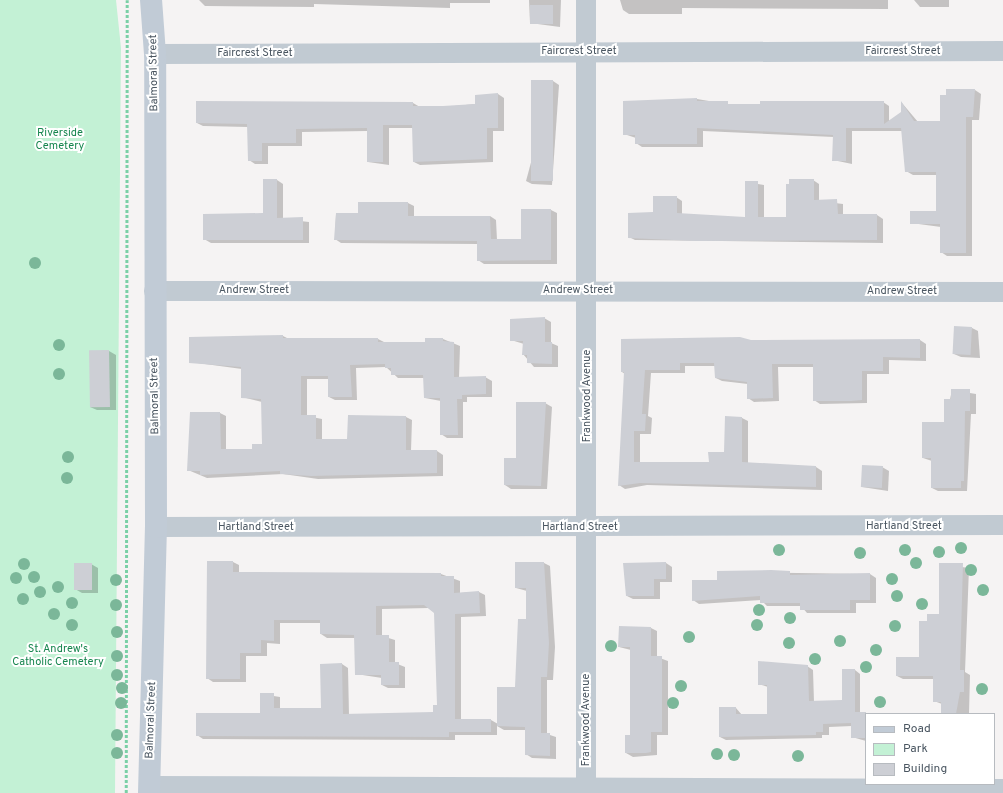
<!DOCTYPE html>
<html>
<head>
<meta charset="utf-8">
<style>
	body { margin:0 }
	#map { position:relative; width:1003px; height:793px; overflow:hidden; background:#f5f3f3; font-family:Overpass,sans-serif }
	div>[style] { position:absolute }
	[style*='--x'] { left:calc(var(--x)*1px); top:calc(var(--y)*1px); width:calc(var(--w)*1px); rotate:calc(var(--a)*1deg) }
	.green>* { inset:0; background:#c3f1d5 }
	.shadow>* { inset:0; background:#0003 }
	.building>* { inset:0; background:#cdcfd5; transform-origin:0 0 }
	.path>* { height:2.5px; margin-top:-1.25px; transform-origin:0; background:repeating-linear-gradient(90deg,#7ad0a6 0 3px,transparent 0 5px) }
	.minor>* { height:20px; margin:-10px; padding:0 10px; transform-origin:10px; border-radius:10px; background:#c1cad2 }
	.secondary>* { height:22px; margin:-11px; padding:0 11px; transform-origin:11px; border-radius:11px; background:#c1cbd6 }
	.trees>* { width:12px; height:12px; margin:-6px; border-radius:50%; background:#7bb799 }
	span { translate:-50% -50%; white-space:nowrap; text-align:center; line-height:1.15; -webkit-text-stroke:4px #fff; paint-order:stroke }
	.street-label { font-size:11px; color:#4a5661 }
	.park-label { font-size:11px; color:#17864f }
	.legend { position:absolute; left:865px; top:713px; width:130px; height:72px; box-sizing:border-box; background:#fff; border:1px solid #b7bbc0; margin:0; padding:5px 7px; list-style:none; font-size:12px; color:#4a5661 }
	.legend li { display:flex; align-items:center; gap:8px; height:20px }
	.legend b { width:20px; border:1px solid #b7bbc0 }
</style>
</head>
<body>
<div id="map">
	<div class="green">
		<div style="clip-path:polygon(0 0,116px 0,121px 48px,115px 793px,0 793px)"></div>
	</div>
	<div class="shadow">
		<div style="clip-path:polygon(199px 0,490px 0,490px 3px,450px 3px,450px 8px,314px 4px,314px 7px,205px 6px)"></div>
		<div style="clip-path:polygon(529px 0,561px 0,560px 27px,530px 23px)"></div>
		<div style="clip-path:polygon(620px 0,888px 0,888px 9px,682px 8px,682px 14px,629px 14px,623px 10px)"></div>
		<div style="clip-path:polygon(914px 0,949px 0,949px 7px,920px 7px)"></div>
		<div style="clip-path:polygon(553px 81px,559px 85px,552px 185px,532px 184px,526px 181px)"></div>
		<div style="clip-path:polygon(975px 90px,981px 94px,979px 120px,972px 120px,972px 256px,947px 256px,941px 252px,941px 227px,911px 223px,937px 212px,937px 175px,913px 175px,906px 171px,903px 131px,852px 131px,852px 164px,833px 160px,834px 137px,703px 131px,703px 147px,642px 147px,636px 143px,636px 138px,624px 134px,697px 99px,733px 105px,883px 102px,889px 106px,889px 121px,902px 113px,902px 103px,918px 122px,941px 122px)"></div>
		<div style="clip-path:polygon(498px 94px,504px 98px,504px 131px,493px 131px,493px 162px,420px 165px,414px 162px,413px 128px,389px 128px,389px 165px,368px 162px,368px 131px,302px 132px,302px 146px,268px 146px,268px 164px,255px 164px,249px 160px,248px 127px,203px 126px,197px 123px,197px 102px,413px 103px,420px 107px,443px 107px,476px 104px)"></div>
		<div style="clip-path:polygon(277px 180px,283px 184px,283px 219px,309px 222px,309px 243px,211px 243px,204px 239px,264px 214px)"></div>
		<div style="clip-path:polygon(813px 180px,819px 184px,819px 201px,843px 204px,843px 215px,877px 215px,883px 219px,883px 243px,635px 240px,629px 237px,676px 197px,682px 201px,682px 214px,746px 218px,746px 182px,764px 185px,764px 218px,787px 218px,790px 185px)"></div>
		<div style="clip-path:polygon(408px 203px,414px 206px,414px 216px,490px 216px,496px 220px,497px 240px,522px 240px,551px 210px,557px 213px,557px 264px,484px 264px,478px 260px,478px 244px,341px 243px,335px 239px,336px 214px,359px 214px)"></div>
		<div style="clip-path:polygon(544px 318px,551px 322px,551px 343px,558px 346px,558px 367px,534px 367px,523px 354px,524px 344px,511px 340px)"></div>
		<div style="clip-path:polygon(972px 328px,978px 331px,980px 358px,961px 357px,954px 354px)"></div>
		<div style="clip-path:polygon(283px 336px,289px 339px,378px 339px,384px 342px,426px 343px,443px 339px,460px 346px,459px 378px,485px 377px,492px 381px,492px 397px,467px 397px,467px 402px,463px 402px,463px 438px,447px 438px,441px 434px,441px 401px,425px 398px,424px 378px,398px 378px,386px 367px,356px 368px,357px 400px,335px 400px,329px 397px,329px 379px,307px 379px,307px 416px,322px 419px,322px 440px,348px 440px,406px 417px,412px 420px,411px 451px,437px 451px,443px 455px,443px 476px,318px 479px,283px 474px,207px 478px,188px 470px,191px 413px,220px 413px,226px 416px,226px 450px,253px 450px,263px 445px,262px 402px,242px 397px,242px 369px,190px 362px,190px 338px)"></div>
		<div style="clip-path:polygon(622px 340px,920px 340px,926px 344px,926px 361px,889px 360px,889px 374px,867px 374px,867px 403px,820px 404px,814px 400px,814px 367px,778px 367px,779px 401px,754px 402px,748px 398px,748px 384px,722px 381px,716px 378px,716px 366px,685px 366px,685px 373px,651px 373px,648px 416px,652px 418px,651px 434px,640px 434px,640px 463px,710px 463px,725px 453px,742px 418px,748px 421px,748px 463px,816px 467px,822px 471px,822px 490px,647px 485px,625px 489px,619px 485px,625px 374px,622px 372px)"></div>
		<div style="clip-path:polygon(109px 351px,116px 355px,116px 410px,97px 410px,90px 407px,90px 352px)"></div>
		<div style="clip-path:polygon(952px 390px,976px 394px,976px 414px,971px 414px,967px 491px,938px 491px,932px 488px,932px 461px,923px 458px,945px 423px)"></div>
		<div style="clip-path:polygon(545px 403px,552px 407px,547px 489px,511px 489px,505px 485px)"></div>
		<div style="clip-path:polygon(882px 467px,889px 471px,888px 491px,862px 487px)"></div>
		<div style="clip-path:polygon(233px 562px,239px 565px,239px 573px,441px 574px,460px 581px,460px 593px,479px 592px,485px 595px,486px 616px,461px 617px,461px 720px,491px 720px,498px 724px,516px 688px,527px 620px,527px 591px,516px 588px,516px 563px,544px 563px,550px 566px,555px 647px,553px 680px,547px 680px,547px 734px,556px 737px,556px 759px,532px 758px,526px 754px,526px 730px,504px 730px,497px 726px,497px 735px,455px 735px,455px 740px,203px 739px,197px 735px,261px 714px,261px 694px,280px 697px,280px 709px,322px 709px,342px 664px,348px 668px,349px 715px,434px 713px,438px 706px,435px 613px,429px 608px,382px 609px,382px 636px,395px 640px,395px 663px,405px 667px,405px 688px,388px 688px,382px 685px,382px 678px,356px 674px,355px 638px,327px 638px,321px 634px,321px 623px,280px 623px,280px 644px,267px 643px,267px 656px,246px 656px,246px 682px,213px 682px,207px 678px)"></div>
		<div style="clip-path:polygon(666px 563px,672px 567px,672px 582px,660px 582px,660px 599px,633px 599px,627px 596px)"></div>
		<div style="clip-path:polygon(91px 564px,98px 568px,98px 593px,82px 593px,75px 589px)"></div>
		<div style="clip-path:polygon(940px 564px,969px 568px,965px 672px,970px 675px,969px 714px,941px 714px,942px 704px,934px 701px,934px 679px,903px 679px,897px 676px,920px 658px,928px 622px,940px 615px)"></div>
		<div style="clip-path:polygon(718px 572px,870px 574px,876px 578px,876px 603px,856px 603px,856px 613px,807px 613px,801px 606px,767px 606px,761px 600px,699px 604px,693px 600px,718px 581px)"></div>
		<div style="clip-path:polygon(651px 628px,657px 631px,657px 657px,668px 661px,668px 735px,657px 735px,657px 755px,633px 757px,626px 753px,631px 736px,631px 650px,619px 647px)"></div>
		<div style="clip-path:polygon(807px 666px,813px 670px,814px 702px,843px 701px,855px 670px,860px 674px,860px 713px,884px 714px,866px 714px,866px 741px,852px 737px,852px 726px,829px 727px,829px 735px,822px 735px,822px 738px,726px 740px,720px 737px,720px 708px,736px 708px,742px 715px,768px 715px,768px 687px,759px 684px)"></div>
	</div>
	<div class="building">
		<div style="left:530px;top:5px;width:23px;height:19px"></div>
		<div style="left:531px;top:80px;width:22px;height:101px"></div>
		<div style="clip-path:polygon(946px 89px,975px 89px,973px 117px,966px 117px,966px 253px,940px 253px,940px 224px,910px 224px,910px 211px,936px 211px,936px 172px,905px 172px,901px 128px,846px 128px,846px 161px,832px 161px,833px 135px,697px 128px,697px 144px,635px 144px,635px 135px,623px 135px,623px 101px,697px 98px,697px 101px,728px 101px,728px 104px,760px 104px,760px 101px,884px 101px,884px 124px,901px 112px,901px 101px,914px 121px,940px 121px,940px 95px,946px 95px)"></div>
		<div style="clip-path:polygon(498px 93px,498px 128px,487px 128px,487px 159px,413px 162px,412px 125px,383px 125px,383px 162px,367px 162px,367px 128px,296px 129px,296px 143px,262px 143px,262px 161px,248px 161px,247px 124px,196px 123px,196px 101px,413px 102px,413px 106px,443px 106px,475px 104px,475px 95px)"></div>
		<div style="clip-path:polygon(263px 179px,277px 179px,277px 218px,303px 217px,303px 240px,203px 240px,203px 214px,263px 213px)"></div>
		<div style="clip-path:polygon(789px 179px,814px 179px,814px 200px,837px 199px,838px 214px,877px 214px,877px 240px,697px 241px,628px 238px,628px 213px,653px 212px,653px 196px,677px 196px,677px 213px,745px 217px,745px 181px,758px 181px,758px 217px,786px 217px,786px 184px,789px 184px)"></div>
		<div style="clip-path:polygon(358px 202px,408px 202px,408px 216px,490px 216px,491px 239px,521px 239px,521px 209px,551px 209px,551px 260px,477px 261px,477px 241px,334px 240px,336px 213px,358px 213px)"></div>
		<div style="clip-path:polygon(545px 317px,545px 342px,552px 342px,552px 364px,527px 363px,527px 355px,522px 355px,523px 341px,510px 341px,510px 319px)"></div>
		<div style="left:954px;top:326px;width:18px;height:28px;rotate:3deg"></div>
		<div style="clip-path:polygon(283px 335px,283px 338px,378px 338px,378px 342px,425px 342px,425px 338px,443px 338px,443px 341px,454px 342px,454px 377px,486px 376px,486px 394px,462px 395px,462px 399px,457px 399px,458px 435px,440px 435px,440px 398px,424px 398px,423px 375px,391px 375px,391px 368px,385px 368px,385px 364px,350px 365px,352px 397px,328px 397px,328px 376px,301px 376px,301px 415px,316px 415px,316px 439px,347px 439px,348px 415px,406px 416px,406px 450px,437px 450px,437px 473px,311px 476px,280px 474px,280px 471px,200px 475px,200px 471px,187px 471px,190px 412px,220px 412px,221px 449px,252px 449px,252px 444px,262px 444px,261px 399px,241px 398px,241px 367px,189px 363px,189px 337px)"></div>
		<div style="clip-path:polygon(740px 337px,751px 340px,920px 339px,920px 358px,883px 357px,883px 371px,862px 371px,862px 400px,851px 401px,813px 401px,813px 364px,772px 364px,773px 398px,747px 399px,747px 382px,715px 378px,714px 363px,680px 363px,680px 370px,645px 370px,642px 414px,646px 414px,645px 431px,634px 431px,634px 462px,709px 462px,708px 452px,724px 452px,725px 416px,742px 417px,742px 462px,816px 466px,816px 487px,640px 483px,618px 486px,624px 372px,621px 372px,621px 339px)"></div>
		<div style="left:109px;top:350px;width:57px;height:20px;rotate:89deg"></div>
		<div style="clip-path:polygon(951px 389px,970px 389px,970px 411px,965px 411px,964px 481px,961px 481px,961px 488px,931px 488px,931px 458px,922px 458px,922px 422px,944px 422px,944px 399px,951px 399px)"></div>
		<div style="clip-path:polygon(516px 402px,546px 402px,541px 486px,504px 485px,504px 458px,516px 458px)"></div>
		<div style="left:862px;top:465px;width:21px;height:22px;rotate:3deg"></div>
		<div style="clip-path:polygon(207px 561px,233px 561px,233px 572px,441px 573px,441px 576px,454px 576px,454px 593px,479px 591px,480px 613px,455px 614px,455px 719px,491px 719px,491px 732px,449px 732px,449px 737px,196px 736px,196px 713px,260px 713px,260px 693px,274px 693px,274px 708px,321px 708px,320px 664px,342px 663px,343px 714px,433px 712px,433px 705px,437px 705px,434px 613px,424px 605px,376px 606px,376px 635px,389px 635px,389px 662px,399px 662px,399px 685px,381px 685px,381px 675px,355px 675px,354px 635px,320px 634px,320px 620px,274px 620px,274px 641px,261px 640px,261px 653px,240px 653px,240px 679px,206px 679px)"></div>
		<div style="clip-path:polygon(515px 562px,544px 562px,549px 643px,547px 677px,541px 677px,541px 733px,550px 733px,550px 756px,525px 755px,525px 727px,497px 726px,497px 687px,515px 687px,518px 619px,526px 619px,526px 588px,515px 588px)"></div>
		<div style="clip-path:polygon(666px 562px,666px 579px,654px 579px,654px 596px,626px 596px,623px 563px)"></div>
		<div style="left:92px;top:563px;width:27px;height:18px;rotate:90deg"></div>
		<div style="clip-path:polygon(939px 563px,963px 563px,960px 670px,964px 670px,964px 692px,960px 692px,956px 714px,941px 714px,941px 702px,933px 702px,933px 676px,896px 676px,896px 657px,919px 657px,919px 621px,927px 621px,927px 614px,939px 614px)"></div>
		<div style="clip-path:polygon(771px 570px,790px 571px,790px 575px,870px 573px,870px 600px,850px 600px,850px 610px,800px 610px,800px 603px,760px 603px,760px 596px,692px 601px,692px 580px,717px 580px,717px 571px)"></div>
		<div style="clip-path:polygon(619px 626px,651px 627px,651px 656px,662px 656px,662px 732px,651px 732px,651px 752px,646px 753px,625px 753px,625px 735px,630px 735px,630px 647px,618px 647px)"></div>
		<div style="clip-path:polygon(758px 661px,808px 665px,809px 701px,842px 700px,842px 669px,855px 669px,855px 712px,866px 712px,866px 738px,851px 738px,851px 723px,823px 724px,823px 732px,816px 732px,816px 735px,719px 737px,719px 707px,736px 707px,736px 714px,767px 714px,767px 685px,758px 685px)"></div>
	</div>
	<div class="path">
		<div style="--x:126;--y:793;--w:793;--a:-89.93"></div>
	</div>
	<div class="minor">
		<div style="--x:155;--y:54;--w:848;--a:-0.2"></div>
		<div style="--x:154;--y:291;--w:849;--a:0.07"></div>
		<div style="--x:156;--y:527;--w:847;--a:-0.14"></div>
		<div style="--x:149;--y:786;--w:854;--a:0.2"></div>
		<div style="--x:586;--y:793;--w:793;--a:-90"></div>
	</div>
	<div class="secondary">
		<div style="--x:149;--y:793;--w:266;--a:-88.5"></div>
		<div style="--x:156;--y:527;--w:473;--a:-90.1"></div>
		<div style="--x:155;--y:54;--w:54;--a:-94.2"></div>
	</div>
	<div class="trees">
		<div style="left:35px;top:263px"></div>
		<div style="left:59px;top:345px"></div>
		<div style="left:59px;top:374px"></div>
		<div style="left:68px;top:457px"></div>
		<div style="left:67px;top:478px"></div>
		<div style="left:961px;top:548px"></div>
		<div style="left:779px;top:550px"></div>
		<div style="left:905px;top:550px"></div>
		<div style="left:939px;top:552px"></div>
		<div style="left:860px;top:553px"></div>
		<div style="left:916px;top:563px"></div>
		<div style="left:24px;top:564px"></div>
		<div style="left:971px;top:570px"></div>
		<div style="left:34px;top:577px"></div>
		<div style="left:16px;top:578px"></div>
		<div style="left:892px;top:579px"></div>
		<div style="left:116px;top:580px"></div>
		<div style="left:58px;top:587px"></div>
		<div style="left:983px;top:590px"></div>
		<div style="left:40px;top:592px"></div>
		<div style="left:897px;top:596px"></div>
		<div style="left:23px;top:599px"></div>
		<div style="left:72px;top:603px"></div>
		<div style="left:922px;top:604px"></div>
		<div style="left:116px;top:605px"></div>
		<div style="left:759px;top:610px"></div>
		<div style="left:54px;top:614px"></div>
		<div style="left:790px;top:618px"></div>
		<div style="left:72px;top:625px"></div>
		<div style="left:757px;top:625px"></div>
		<div style="left:895px;top:626px"></div>
		<div style="left:117px;top:632px"></div>
		<div style="left:689px;top:637px"></div>
		<div style="left:840px;top:641px"></div>
		<div style="left:789px;top:643px"></div>
		<div style="left:611px;top:646px"></div>
		<div style="left:876px;top:650px"></div>
		<div style="left:117px;top:656px"></div>
		<div style="left:815px;top:659px"></div>
		<div style="left:866px;top:667px"></div>
		<div style="left:117px;top:675px"></div>
		<div style="left:681px;top:686px"></div>
		<div style="left:122px;top:688px"></div>
		<div style="left:982px;top:689px"></div>
		<div style="left:880px;top:702px"></div>
		<div style="left:121px;top:703px"></div>
		<div style="left:673px;top:703px"></div>
		<div style="left:117px;top:735px"></div>
		<div style="left:117px;top:753px"></div>
		<div style="left:717px;top:754px"></div>
		<div style="left:734px;top:755px"></div>
		<div style="left:798px;top:756px"></div>
	</div>
	<div class="street-label">
		<span style="left:579px;top:51px">Faircrest Street</span>
		<span style="left:903px;top:51px">Faircrest Street</span>
		<span style="left:255px;top:53px">Faircrest Street</span>
		<span style="left:154px;top:73px;rotate:-91deg">Balmoral Street</span>
		<span style="left:254px;top:290px">Andrew Street</span>
		<span style="left:578px;top:290px">Andrew Street</span>
		<span style="left:902px;top:291px">Andrew Street</span>
		<span style="left:155px;top:396px;rotate:-91deg">Balmoral Street</span>
		<span style="left:587px;top:396px;rotate:-90deg">Frankwood Avenue</span>
		<span style="left:904px;top:526px">Hartland Street</span>
		<span style="left:256px;top:527px">Hartland Street</span>
		<span style="left:580px;top:527px">Hartland Street</span>
		<span style="left:151px;top:720px;rotate:-88deg">Balmoral Street</span>
		<span style="left:586px;top:720px;rotate:-90deg">Frankwood Avenue</span>
	</div>
	<div class="park-label">
		<span style="left:60px;top:140px">Riverside<br>Cemetery</span>
		<span style="left:58px;top:656px">St. Andrew's<br>Catholic Cemetery</span>
	</div>
	<ul class="legend">
	<li><b style="height:5px;background:#c1cbd6"></b>Road</li>
	<li><b style="height:11px;background:#c3f1d5"></b>Park</li>
	<li><b style="height:11px;background:#cdcfd5"></b>Building</li>
	</ul>
</div>
</body>
</html>
